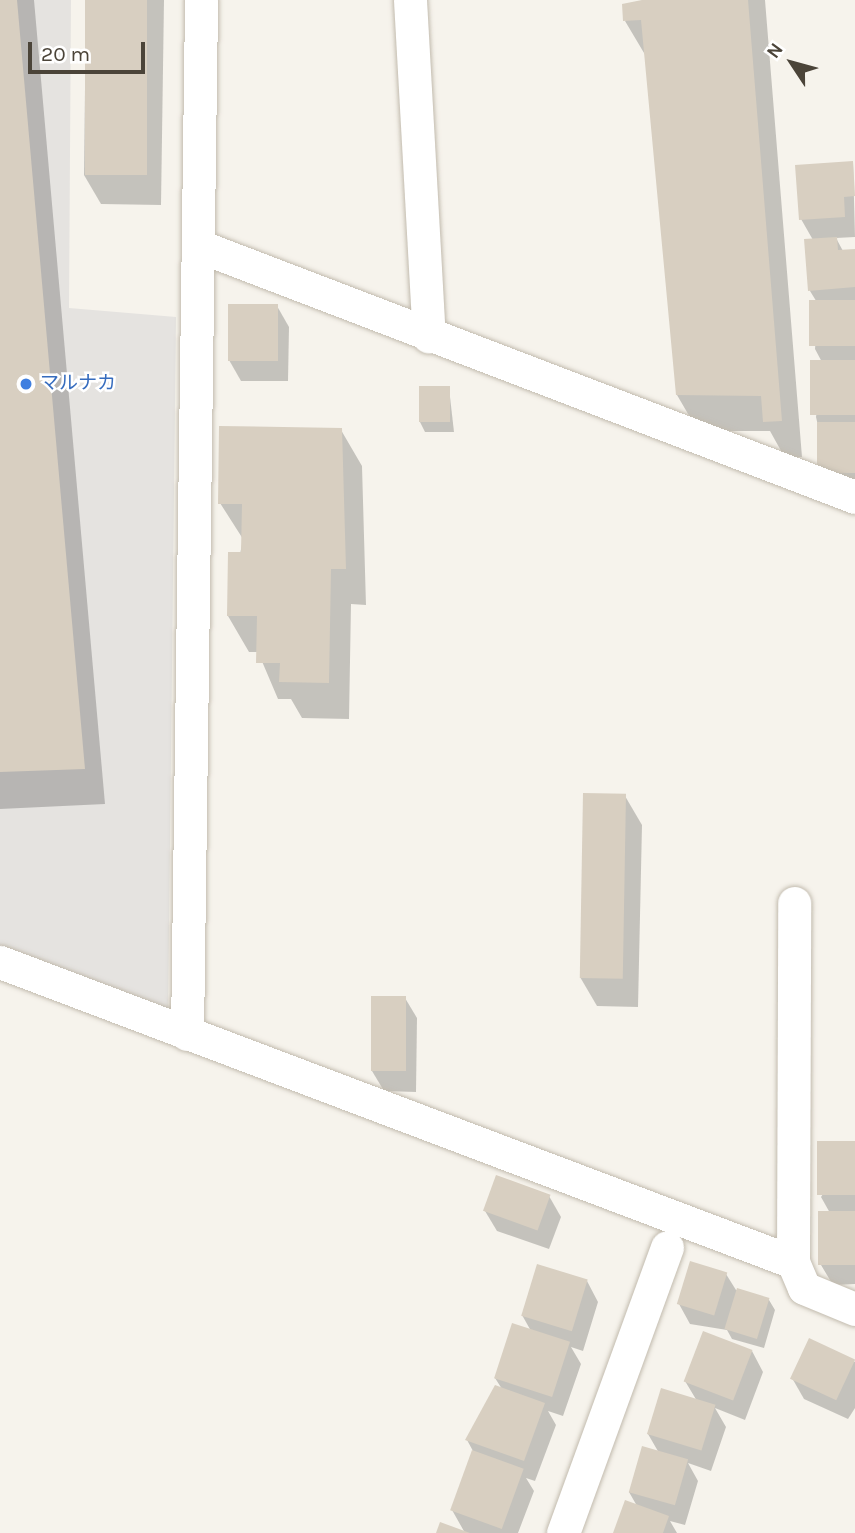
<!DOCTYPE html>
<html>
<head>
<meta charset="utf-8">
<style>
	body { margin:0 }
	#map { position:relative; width:855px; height:1533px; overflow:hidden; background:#f6f3ec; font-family:Karla,"Noto Sans JP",sans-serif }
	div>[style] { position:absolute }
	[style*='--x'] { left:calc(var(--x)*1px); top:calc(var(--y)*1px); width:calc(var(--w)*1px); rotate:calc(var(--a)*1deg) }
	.parking>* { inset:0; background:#e5e3e0 }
	.shadow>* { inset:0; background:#0003 }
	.building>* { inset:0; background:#d8cfc1; transform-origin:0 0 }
	.roads { filter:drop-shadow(0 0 2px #c2bbae) drop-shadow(0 0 2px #c2bbae) }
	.minor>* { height:33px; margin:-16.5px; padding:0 16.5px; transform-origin:16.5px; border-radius:16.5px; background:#fff }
	.dots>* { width:19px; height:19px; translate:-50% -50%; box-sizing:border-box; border:4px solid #fff; border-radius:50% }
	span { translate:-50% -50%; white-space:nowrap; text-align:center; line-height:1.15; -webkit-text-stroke:5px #fff; paint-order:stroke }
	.shop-label { font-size:19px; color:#366cbe }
	.left { translate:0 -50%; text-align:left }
	.north { position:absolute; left:757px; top:28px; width:70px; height:70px; -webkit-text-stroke:5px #fff; paint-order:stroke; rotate:306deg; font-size:19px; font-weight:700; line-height:28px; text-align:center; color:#4b4439 }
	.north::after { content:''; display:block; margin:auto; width:24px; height:32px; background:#4b4439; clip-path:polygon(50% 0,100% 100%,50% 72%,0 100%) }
	.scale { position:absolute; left:28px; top:42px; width:117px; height:32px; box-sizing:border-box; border:4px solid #4b4439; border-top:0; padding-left:9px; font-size:21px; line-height:24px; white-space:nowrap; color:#4b4439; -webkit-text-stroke:5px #fff; paint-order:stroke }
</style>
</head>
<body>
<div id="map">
	<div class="parking">
		<div style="clip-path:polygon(0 0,71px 0,69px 308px,176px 317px,168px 1018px,0 953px)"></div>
	</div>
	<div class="shadow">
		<div style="clip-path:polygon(0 0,34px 0,105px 804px,0 809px)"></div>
		<div style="clip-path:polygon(86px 0,164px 0,161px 205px,101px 204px,84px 175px)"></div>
		<div style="clip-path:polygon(644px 0,765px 0,802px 457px,785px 458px,770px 431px,698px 431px,677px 395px,647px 58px,625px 21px)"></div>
		<div style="clip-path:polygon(853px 162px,855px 237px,836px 238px,843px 251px,855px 250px,855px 494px,834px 496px,816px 417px,823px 364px,815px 349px,818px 304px,810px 291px,813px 240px,801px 219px)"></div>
		<div style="clip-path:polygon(277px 306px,289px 327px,288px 381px,241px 381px,229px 360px)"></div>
		<div style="clip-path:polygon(449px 388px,454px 432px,425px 432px,420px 422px)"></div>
		<div style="clip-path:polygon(341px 430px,362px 466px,366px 605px,351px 604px,349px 719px,302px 718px,291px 699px,278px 699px,258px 652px,249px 652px,228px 616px,243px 539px,220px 503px)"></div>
		<div style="clip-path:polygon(625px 796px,642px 825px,638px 1007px,597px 1006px,580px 977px)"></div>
		<div style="clip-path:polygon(405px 998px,417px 1018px,416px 1092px,384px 1091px,372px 1071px)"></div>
		<div style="clip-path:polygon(855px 1143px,855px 1284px,833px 1285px,821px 1265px,830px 1213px,821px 1197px)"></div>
		<div style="clip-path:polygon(549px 1196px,561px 1217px,549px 1249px,497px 1231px,485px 1211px)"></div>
		<div style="clip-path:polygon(726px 1274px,736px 1290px,769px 1300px,775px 1310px,764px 1348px,732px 1339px,727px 1330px,690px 1324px,679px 1304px)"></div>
		<div style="clip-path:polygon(587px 1281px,598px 1302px,583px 1351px,571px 1347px,581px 1364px,563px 1416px,548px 1411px,556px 1425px,535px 1481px,526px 1478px,534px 1491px,518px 1533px,438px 1533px,465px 1533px,452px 1510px,473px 1451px,467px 1440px,502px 1389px,495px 1378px,531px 1331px,522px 1315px)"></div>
		<div style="clip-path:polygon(810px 1341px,855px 1362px,855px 1408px,848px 1419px,804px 1399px,792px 1378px)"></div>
		<div style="clip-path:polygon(752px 1351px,763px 1372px,745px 1420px,715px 1408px,726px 1427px,711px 1471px,688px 1463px,698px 1481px,685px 1525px,670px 1521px,677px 1533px,615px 1533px,637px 1506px,629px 1492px,659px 1453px,648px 1434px,697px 1401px,685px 1381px)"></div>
	</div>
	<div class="building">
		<div style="clip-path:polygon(0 0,17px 0,85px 769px,0 772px)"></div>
		<div style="left:85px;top:0;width:62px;height:175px"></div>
		<div style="clip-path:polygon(642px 0,748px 0,782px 421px,763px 422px,761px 396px,676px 395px,641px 20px,623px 21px,622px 4px)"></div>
		<div style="clip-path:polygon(853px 161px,855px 196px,844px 197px,845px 217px,799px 220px,795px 165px)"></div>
		<div style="clip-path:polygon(837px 237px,838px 250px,855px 249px,855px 287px,808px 291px,804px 239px)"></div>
		<div style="left:855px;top:300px;width:46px;height:46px;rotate:90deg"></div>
		<div style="left:228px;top:304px;width:50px;height:57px"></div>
		<div style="left:855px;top:360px;width:55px;height:45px;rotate:90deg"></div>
		<div style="left:419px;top:386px;width:31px;height:36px"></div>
		<div style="left:855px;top:422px;width:51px;height:38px;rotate:90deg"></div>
		<div style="clip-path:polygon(219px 426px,342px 428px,346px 569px,331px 569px,329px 683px,279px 682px,280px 663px,256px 663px,257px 616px,227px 616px,228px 552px,241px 552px,242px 504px,218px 504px)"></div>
		<div style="left:583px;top:793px;width:43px;height:185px;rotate:1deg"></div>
		<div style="left:371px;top:996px;width:35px;height:75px"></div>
		<div style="left:855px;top:1141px;width:54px;height:38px;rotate:90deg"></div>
		<div style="left:496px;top:1175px;width:58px;height:38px;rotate:20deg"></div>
		<div style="left:818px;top:1211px;width:37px;height:54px"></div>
		<div style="left:690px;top:1261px;width:39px;height:45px;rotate:17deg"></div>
		<div style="left:537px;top:1264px;width:53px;height:54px;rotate:17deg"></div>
		<div style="left:737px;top:1288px;width:34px;height:43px;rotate:17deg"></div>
		<div style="left:512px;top:1323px;width:61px;height:58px;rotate:18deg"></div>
		<div style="left:703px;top:1331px;width:53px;height:54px;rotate:21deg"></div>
		<div style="left:809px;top:1338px;width:51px;height:45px;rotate:25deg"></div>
		<div style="clip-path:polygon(495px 1385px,545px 1403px,524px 1461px,465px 1440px)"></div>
		<div style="left:661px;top:1388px;width:57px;height:48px;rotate:17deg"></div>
		<div style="left:642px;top:1446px;width:48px;height:48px;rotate:16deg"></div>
		<div style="left:472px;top:1450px;width:55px;height:64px;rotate:20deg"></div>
		<div style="clip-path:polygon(625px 1500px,669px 1516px,663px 1533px,613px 1533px)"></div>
		<div style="clip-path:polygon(440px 1522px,470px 1533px,436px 1533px)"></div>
	</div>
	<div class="roads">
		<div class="minor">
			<div style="--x:410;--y:0;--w:337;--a:86.8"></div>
			<div style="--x:199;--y:246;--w:702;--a:20.94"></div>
			<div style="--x:0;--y:962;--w:848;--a:20.72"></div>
			<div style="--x:793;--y:1262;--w:28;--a:67"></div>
			<div style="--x:804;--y:1288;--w:55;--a:22.4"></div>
			<div style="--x:187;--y:1034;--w:1034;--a:-89.22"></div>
			<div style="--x:793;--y:1262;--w:359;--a:-89.8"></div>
			<div style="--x:563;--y:1533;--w:304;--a:-70"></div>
		</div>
	</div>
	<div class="dots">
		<div style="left:26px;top:384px;background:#3f7fe0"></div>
	</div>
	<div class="shop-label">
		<span class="left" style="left:40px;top:384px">マルナカ</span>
	</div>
	<div class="north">N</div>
	<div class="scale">20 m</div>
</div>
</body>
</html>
